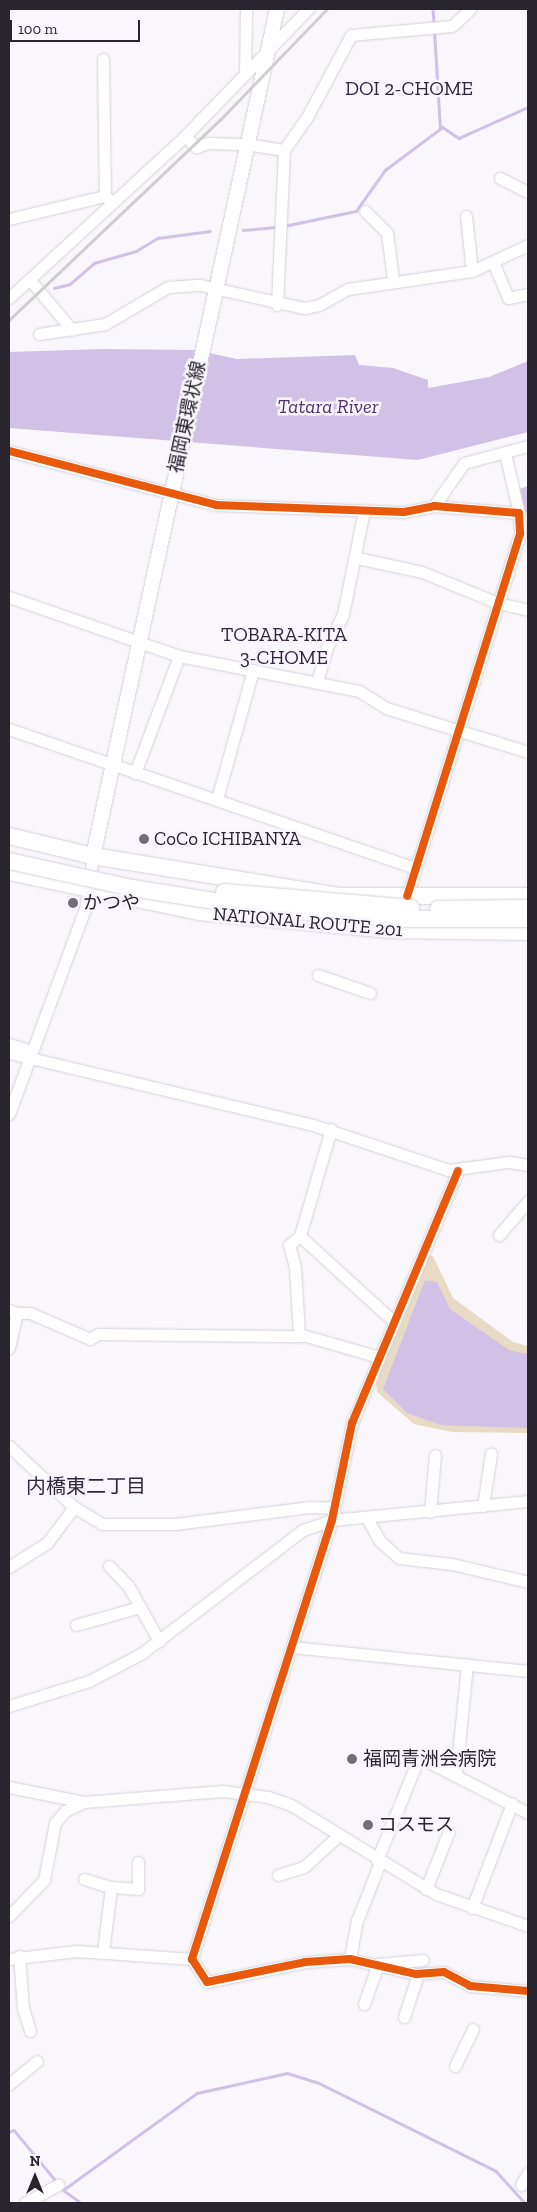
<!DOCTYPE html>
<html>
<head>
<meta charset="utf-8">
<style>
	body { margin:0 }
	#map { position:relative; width:537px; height:2212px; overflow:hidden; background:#f9f7fb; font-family:"Zilla Slab","Noto Sans JP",serif }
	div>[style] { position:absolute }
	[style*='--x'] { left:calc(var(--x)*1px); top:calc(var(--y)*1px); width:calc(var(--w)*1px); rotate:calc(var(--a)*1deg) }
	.green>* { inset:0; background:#e7dbc5 }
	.water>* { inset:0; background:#d2c1e6 }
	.stream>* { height:2.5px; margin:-1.25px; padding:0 1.25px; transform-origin:1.25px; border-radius:1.25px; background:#d2c1e6 }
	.roads { filter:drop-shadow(0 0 1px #d5d1d9) drop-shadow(0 0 1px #d5d1d9) }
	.minor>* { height:11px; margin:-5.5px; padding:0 5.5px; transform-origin:5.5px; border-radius:5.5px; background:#fefefe }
	.major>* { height:14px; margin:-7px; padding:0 7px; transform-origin:7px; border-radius:7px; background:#fefefe }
	.highway>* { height:16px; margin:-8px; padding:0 8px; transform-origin:8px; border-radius:8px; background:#fefefe }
	.rail>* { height:2.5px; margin:-1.25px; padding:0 1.25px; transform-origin:1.25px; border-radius:1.25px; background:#ceced0 }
	.bridges { filter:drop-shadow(0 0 1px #d5d1d9) drop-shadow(0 0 1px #d5d1d9) }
	.highway-bridge>* { height:16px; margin:-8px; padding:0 8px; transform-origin:8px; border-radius:8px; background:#fefefe }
	.cycleway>* { height:8px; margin:-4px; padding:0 4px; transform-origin:4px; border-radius:4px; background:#e8590c }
	.dots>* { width:14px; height:14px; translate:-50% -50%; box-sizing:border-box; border:2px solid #f8f6fc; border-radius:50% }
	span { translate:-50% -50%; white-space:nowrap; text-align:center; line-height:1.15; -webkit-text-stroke:5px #f8f6fc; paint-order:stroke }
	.street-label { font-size:19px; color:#29252f }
	.poi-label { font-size:19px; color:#29252f }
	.left { translate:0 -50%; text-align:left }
	.neighbourhood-label { font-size:20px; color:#30263c }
	.water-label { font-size:20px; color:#50316e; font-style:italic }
	.frame { position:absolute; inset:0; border:10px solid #29252f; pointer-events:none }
	.north { position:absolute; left:10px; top:2152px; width:50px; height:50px; -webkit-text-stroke:4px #f8f6fc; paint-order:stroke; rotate:0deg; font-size:14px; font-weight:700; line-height:20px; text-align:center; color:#29252f }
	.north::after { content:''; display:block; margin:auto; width:18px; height:22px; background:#29252f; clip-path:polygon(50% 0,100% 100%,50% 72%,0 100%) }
	.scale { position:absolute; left:10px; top:20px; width:130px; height:22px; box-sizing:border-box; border:2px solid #29252f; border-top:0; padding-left:6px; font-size:15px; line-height:18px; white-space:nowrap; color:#29252f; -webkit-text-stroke:4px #f8f6fc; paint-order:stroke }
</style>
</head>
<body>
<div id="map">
	<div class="green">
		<div style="clip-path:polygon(424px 1254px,433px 1256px,453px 1298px,513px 1342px,528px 1346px,528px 1433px,452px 1432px,414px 1424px,377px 1392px,376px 1383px)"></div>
	</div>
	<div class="water">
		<div style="clip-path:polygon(103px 349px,195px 350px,237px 359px,355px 355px,359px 365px,393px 368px,428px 380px,428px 388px,489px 377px,528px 361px,528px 432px,418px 460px,9px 428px,9px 352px)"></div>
		<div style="clip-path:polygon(528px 486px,528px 512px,525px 513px,517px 490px)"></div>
		<div style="clip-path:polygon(425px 1280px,437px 1282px,450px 1309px,509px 1350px,528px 1354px,528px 1428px,441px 1425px,407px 1413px,383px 1389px)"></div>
	</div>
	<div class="stream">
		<div style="--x:433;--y:9;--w:16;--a:86"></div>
		<div style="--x:441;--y:126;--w:22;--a:34"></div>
		<div style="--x:459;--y:138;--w:76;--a:-24.2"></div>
		<div style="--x:284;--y:226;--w:74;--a:-11.8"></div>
		<div style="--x:356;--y:211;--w:50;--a:-54.7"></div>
		<div style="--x:385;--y:170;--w:69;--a:-36.7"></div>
		<div style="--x:440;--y:129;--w:99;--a:-93.5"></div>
		<div style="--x:243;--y:230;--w:33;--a:-5"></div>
		<div style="--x:54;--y:288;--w:16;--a:-14"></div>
		<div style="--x:70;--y:284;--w:32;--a:-41"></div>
		<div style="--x:94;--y:263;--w:44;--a:-15.9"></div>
		<div style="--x:136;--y:251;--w:26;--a:-31"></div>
		<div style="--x:158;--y:238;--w:52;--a:-7.7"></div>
		<div style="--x:9;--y:2132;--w:5;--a:-22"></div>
		<div style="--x:14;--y:2130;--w:66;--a:50.5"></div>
		<div style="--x:62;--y:2189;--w:24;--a:36"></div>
		<div style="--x:63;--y:2190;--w:165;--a:-35.9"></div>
		<div style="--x:197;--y:2093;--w:92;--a:-12.5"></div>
		<div style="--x:287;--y:2073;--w:31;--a:17"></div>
		<div style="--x:317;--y:2082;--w:200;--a:26.4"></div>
		<div style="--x:496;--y:2171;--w:43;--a:47.8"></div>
	</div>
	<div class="roads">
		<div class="minor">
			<div style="--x:103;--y:59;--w:137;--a:89.2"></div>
			<div style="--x:245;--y:74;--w:65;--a:-89.1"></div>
			<div style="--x:185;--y:136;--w:16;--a:45"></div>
			<div style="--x:196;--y:147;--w:13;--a:-18"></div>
			<div style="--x:208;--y:143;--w:38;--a:2"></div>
			<div style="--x:246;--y:144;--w:38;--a:9"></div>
			<div style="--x:500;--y:178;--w:31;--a:27"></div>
			<div style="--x:365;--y:211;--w:31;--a:45"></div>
			<div style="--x:387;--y:233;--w:46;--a:82.6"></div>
			<div style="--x:466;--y:216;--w:55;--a:83.8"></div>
			<div style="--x:9;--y:219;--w:99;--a:-13.5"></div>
			<div style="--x:105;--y:196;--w:6;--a:39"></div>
			<div style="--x:493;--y:262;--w:39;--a:67"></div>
			<div style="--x:508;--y:298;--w:20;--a:-11"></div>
			<div style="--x:30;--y:280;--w:65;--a:50"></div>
			<div style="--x:9;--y:298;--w:239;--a:-42.6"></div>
			<div style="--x:185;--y:136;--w:177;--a:-45.9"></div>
			<div style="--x:277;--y:305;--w:155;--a:-87.4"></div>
			<div style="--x:284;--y:150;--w:40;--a:-55.1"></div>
			<div style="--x:307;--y:117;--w:93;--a:-61.8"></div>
			<div style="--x:351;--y:35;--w:101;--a:-5.1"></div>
			<div style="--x:452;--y:26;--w:25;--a:-43"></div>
			<div style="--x:39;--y:334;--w:67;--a:-8.6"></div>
			<div style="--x:105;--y:324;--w:73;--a:-30.4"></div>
			<div style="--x:168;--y:287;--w:32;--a:-4"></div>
			<div style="--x:200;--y:285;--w:107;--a:12.5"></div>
			<div style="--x:304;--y:308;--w:15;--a:-11"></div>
			<div style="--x:319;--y:305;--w:33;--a:-29"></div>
			<div style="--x:348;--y:289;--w:125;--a:-8.3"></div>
			<div style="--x:472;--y:271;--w:62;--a:-24.9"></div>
			<div style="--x:9;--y:451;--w:214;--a:14.6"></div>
			<div style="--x:216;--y:505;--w:188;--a:2.1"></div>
			<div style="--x:404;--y:512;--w:31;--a:-11"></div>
			<div style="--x:434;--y:506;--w:85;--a:4.7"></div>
			<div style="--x:519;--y:513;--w:21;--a:87"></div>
			<div style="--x:520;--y:534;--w:379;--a:107.3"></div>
			<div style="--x:505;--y:453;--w:62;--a:76.9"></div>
			<div style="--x:434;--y:506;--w:52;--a:-55.1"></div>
			<div style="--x:464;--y:463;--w:66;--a:-14.9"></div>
			<div style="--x:357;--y:558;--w:66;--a:12.2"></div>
			<div style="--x:422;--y:572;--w:82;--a:22.2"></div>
			<div style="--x:498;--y:603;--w:31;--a:13"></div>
			<div style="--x:9;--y:597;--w:180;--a:19.1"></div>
			<div style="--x:179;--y:656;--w:183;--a:11"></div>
			<div style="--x:359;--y:691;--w:32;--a:32"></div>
			<div style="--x:386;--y:708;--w:149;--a:17.2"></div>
			<div style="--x:317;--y:682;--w:36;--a:-74"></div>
			<div style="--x:327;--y:647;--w:37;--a:-64"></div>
			<div style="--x:343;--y:614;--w:105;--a:-78.5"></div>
			<div style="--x:9;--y:729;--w:428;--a:18.9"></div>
			<div style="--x:135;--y:773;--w:125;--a:-69.4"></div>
			<div style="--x:217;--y:799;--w:134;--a:-74.4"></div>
			<div style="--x:318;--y:975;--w:55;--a:19.1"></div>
			<div style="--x:9;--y:1044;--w:24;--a:17"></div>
			<div style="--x:9;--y:1053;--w:312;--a:13.3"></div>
			<div style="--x:313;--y:1125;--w:142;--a:18.4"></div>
			<div style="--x:448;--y:1170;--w:62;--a:-7.5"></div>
			<div style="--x:509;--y:1162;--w:19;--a:9"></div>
			<div style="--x:9;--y:1114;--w:219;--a:-69.7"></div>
			<div style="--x:85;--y:909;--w:54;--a:-81.4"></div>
			<div style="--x:331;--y:1129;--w:111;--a:106.2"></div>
			<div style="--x:300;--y:1236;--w:126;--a:42.4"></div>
			<div style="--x:458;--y:1171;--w:273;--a:112.8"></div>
			<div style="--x:352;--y:1423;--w:99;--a:101.7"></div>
			<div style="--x:332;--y:1520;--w:461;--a:107.7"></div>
			<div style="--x:192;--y:1959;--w:27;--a:57"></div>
			<div style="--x:207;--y:1982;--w:100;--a:-11.5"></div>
			<div style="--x:305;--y:1962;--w:45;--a:-3.8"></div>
			<div style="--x:350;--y:1959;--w:68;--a:12.8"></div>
			<div style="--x:416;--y:1974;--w:28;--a:-4"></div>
			<div style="--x:444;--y:1972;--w:30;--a:28"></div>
			<div style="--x:470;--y:1986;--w:58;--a:4.9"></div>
			<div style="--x:499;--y:1235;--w:45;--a:-49.5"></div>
			<div style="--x:300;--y:1236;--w:14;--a:141"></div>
			<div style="--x:289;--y:1245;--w:24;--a:75"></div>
			<div style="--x:295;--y:1268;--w:66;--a:86.5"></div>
			<div style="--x:299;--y:1334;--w:83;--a:16"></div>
			<div style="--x:9;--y:1310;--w:9;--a:21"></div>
			<div style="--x:17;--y:1313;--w:36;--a:103"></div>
			<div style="--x:17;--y:1313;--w:13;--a:0"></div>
			<div style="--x:30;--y:1313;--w:65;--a:23.4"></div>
			<div style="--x:90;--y:1339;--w:9;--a:-32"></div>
			<div style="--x:98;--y:1334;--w:204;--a:0.6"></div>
			<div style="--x:9;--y:1446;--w:89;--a:43.2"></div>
			<div style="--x:74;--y:1507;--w:33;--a:31"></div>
			<div style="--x:102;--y:1524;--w:73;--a:0"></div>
			<div style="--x:175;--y:1524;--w:136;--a:-7.2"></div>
			<div style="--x:310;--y:1507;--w:24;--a:2"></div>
			<div style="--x:483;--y:1506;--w:53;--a:-81.3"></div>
			<div style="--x:430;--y:1512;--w:57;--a:-85"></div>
			<div style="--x:367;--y:1518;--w:26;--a:61"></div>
			<div style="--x:380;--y:1541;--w:25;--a:42"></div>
			<div style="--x:399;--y:1558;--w:53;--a:6.5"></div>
			<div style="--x:452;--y:1564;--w:78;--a:13.3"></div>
			<div style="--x:109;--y:1566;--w:29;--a:46"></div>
			<div style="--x:129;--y:1587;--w:62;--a:60.9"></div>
			<div style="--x:9;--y:1567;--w:45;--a:-32.3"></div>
			<div style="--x:47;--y:1543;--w:45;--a:-53.1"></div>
			<div style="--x:76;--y:1625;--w:66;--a:-15.7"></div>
			<div style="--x:292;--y:1647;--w:237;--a:5.8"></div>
			<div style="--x:9;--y:1706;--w:84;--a:-17.4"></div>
			<div style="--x:89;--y:1681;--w:60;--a:-27.8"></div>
			<div style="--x:142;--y:1653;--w:203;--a:-37.4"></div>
			<div style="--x:303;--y:1530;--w:31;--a:-19"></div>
			<div style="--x:332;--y:1520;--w:197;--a:-5.5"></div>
			<div style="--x:456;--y:1775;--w:111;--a:-84.3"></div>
			<div style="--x:9;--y:1787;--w:76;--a:11.3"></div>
			<div style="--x:84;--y:1802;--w:139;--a:-4.5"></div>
			<div style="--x:223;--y:1791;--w:45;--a:7.6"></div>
			<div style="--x:268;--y:1797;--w:24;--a:19"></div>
			<div style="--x:291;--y:1805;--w:170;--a:31.5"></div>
			<div style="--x:436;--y:1894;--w:97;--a:19.2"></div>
			<div style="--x:377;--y:1860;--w:111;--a:-67.8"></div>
			<div style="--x:419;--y:1757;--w:123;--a:27.2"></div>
			<div style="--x:278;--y:1875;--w:27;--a:-17"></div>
			<div style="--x:304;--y:1867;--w:47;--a:-42.4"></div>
			<div style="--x:84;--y:1879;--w:28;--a:17"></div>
			<div style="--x:111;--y:1887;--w:65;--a:97"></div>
			<div style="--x:111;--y:1887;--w:27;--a:4"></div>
			<div style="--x:138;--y:1889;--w:27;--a:-90"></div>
			<div style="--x:426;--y:1889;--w:62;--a:-68.4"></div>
			<div style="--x:472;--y:1908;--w:112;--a:-69.1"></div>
			<div style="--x:9;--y:1916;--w:50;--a:-45.8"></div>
			<div style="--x:44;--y:1880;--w:58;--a:-79.1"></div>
			<div style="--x:55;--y:1823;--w:16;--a:-50"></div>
			<div style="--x:65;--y:1811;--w:21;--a:-25"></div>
			<div style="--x:19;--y:1956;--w:52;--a:85.6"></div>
			<div style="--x:23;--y:2008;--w:24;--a:73"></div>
			<div style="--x:9;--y:1959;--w:68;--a:-6.7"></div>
			<div style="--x:77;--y:1951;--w:115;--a:4"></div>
			<div style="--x:350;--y:1959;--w:39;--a:-80"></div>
			<div style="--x:357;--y:1921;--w:63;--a:-68.7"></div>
			<div style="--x:364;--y:2004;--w:42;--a:-70.7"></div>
			<div style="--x:378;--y:1964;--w:45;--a:-5.1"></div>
			<div style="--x:404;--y:2017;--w:45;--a:-72"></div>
			<div style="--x:455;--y:2066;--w:41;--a:-64.1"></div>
			<div style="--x:9;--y:2084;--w:36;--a:-39"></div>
			<div style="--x:521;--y:2185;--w:14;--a:-60"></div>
			<div style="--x:25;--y:2203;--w:38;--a:-29"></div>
		</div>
		<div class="major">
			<div style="--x:93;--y:856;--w:867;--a:-77.74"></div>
		</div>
		<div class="highway">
			<div style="--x:9;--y:836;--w:86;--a:13.4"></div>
			<div style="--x:93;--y:856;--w:249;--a:9.2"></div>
			<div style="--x:339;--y:896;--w:189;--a:0"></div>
			<div style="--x:9;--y:872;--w:194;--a:11.9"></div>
			<div style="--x:199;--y:912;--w:192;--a:5.4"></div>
			<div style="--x:390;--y:930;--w:138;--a:0.8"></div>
		</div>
	</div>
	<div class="rail">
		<div style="--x:9;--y:320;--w:291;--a:-43.5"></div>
		<div style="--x:220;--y:120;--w:154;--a:-46.1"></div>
	</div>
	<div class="bridges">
		<div class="highway-bridge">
			<div style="--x:9;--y:861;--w:126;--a:12.4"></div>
			<div style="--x:132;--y:888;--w:135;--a:9"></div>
			<div style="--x:265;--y:909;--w:138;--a:4.1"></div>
			<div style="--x:403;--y:919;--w:125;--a:0"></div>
			<div style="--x:224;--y:892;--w:188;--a:4.9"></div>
			<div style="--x:438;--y:909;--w:88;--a:-0.7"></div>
		</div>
	</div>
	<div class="cycleway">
		<div style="--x:9;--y:451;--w:214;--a:14.6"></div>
		<div style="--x:216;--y:505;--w:188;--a:2.1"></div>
		<div style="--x:404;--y:512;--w:31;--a:-11"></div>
		<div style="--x:434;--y:506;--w:85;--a:4.7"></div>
		<div style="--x:519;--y:513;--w:21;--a:87"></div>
		<div style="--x:520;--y:534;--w:379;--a:107.3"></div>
		<div style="--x:458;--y:1171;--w:273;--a:112.8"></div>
		<div style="--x:352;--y:1423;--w:99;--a:101.7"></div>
		<div style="--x:332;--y:1520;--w:461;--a:107.7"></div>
		<div style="--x:192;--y:1959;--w:27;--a:57"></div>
		<div style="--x:207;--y:1982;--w:100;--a:-11.5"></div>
		<div style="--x:305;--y:1962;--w:45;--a:-3.8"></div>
		<div style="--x:350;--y:1959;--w:68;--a:12.8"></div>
		<div style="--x:416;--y:1974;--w:28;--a:-4"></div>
		<div style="--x:444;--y:1972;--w:30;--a:28"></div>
		<div style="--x:470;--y:1986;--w:58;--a:4.9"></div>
	</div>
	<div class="dots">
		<div style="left:144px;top:839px;background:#726e76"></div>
		<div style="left:73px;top:903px;background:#726e76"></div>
		<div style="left:352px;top:1759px;background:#726e76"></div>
		<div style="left:368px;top:1825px;background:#726e76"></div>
	</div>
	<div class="street-label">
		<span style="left:187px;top:417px;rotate:-78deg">福岡東環状線</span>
		<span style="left:308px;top:922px;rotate:5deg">NATIONAL ROUTE 201</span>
	</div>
	<div class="poi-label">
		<span class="left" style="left:154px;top:839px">CoCo ICHIBANYA</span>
		<span class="left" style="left:83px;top:903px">かつや</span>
		<span class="left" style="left:363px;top:1759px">福岡青洲会病院</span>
		<span class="left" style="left:378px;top:1825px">コスモス</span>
	</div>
	<div class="neighbourhood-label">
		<span style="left:409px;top:88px">DOI 2-CHOME</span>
		<span style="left:284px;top:646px">TOBARA-KITA<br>3-CHOME</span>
		<span style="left:86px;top:1486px">内橋東二丁目</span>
	</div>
	<div class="water-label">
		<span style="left:328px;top:406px">Tatara River</span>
	</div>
	<div class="frame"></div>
	<div class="north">N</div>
	<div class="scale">100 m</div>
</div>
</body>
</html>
